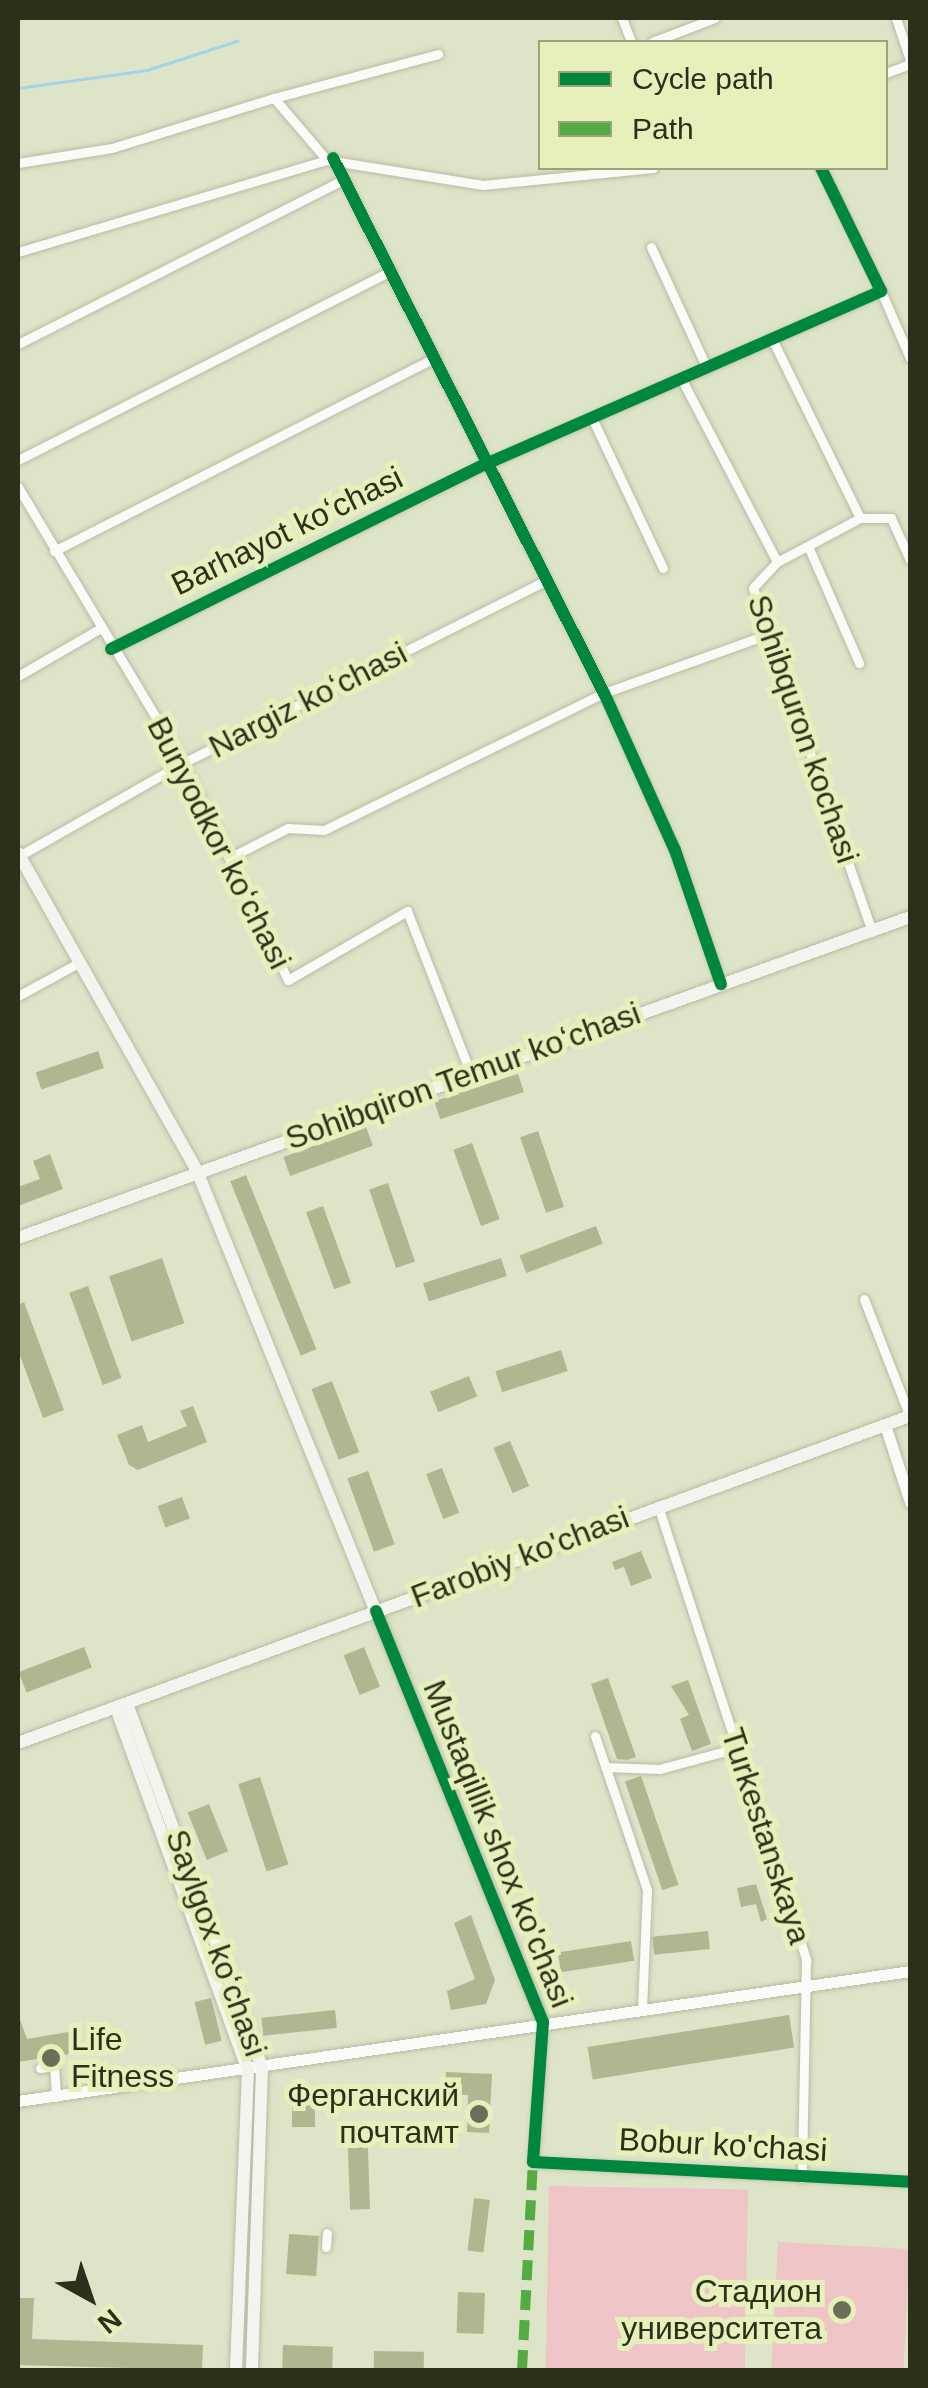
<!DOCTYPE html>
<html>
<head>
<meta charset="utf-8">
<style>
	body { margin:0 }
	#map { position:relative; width:928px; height:2388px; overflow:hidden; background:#dee4c7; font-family:Helvetica,sans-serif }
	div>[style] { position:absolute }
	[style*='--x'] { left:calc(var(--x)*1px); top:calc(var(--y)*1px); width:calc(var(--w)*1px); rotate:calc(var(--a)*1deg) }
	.green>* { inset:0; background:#eec4c6; transform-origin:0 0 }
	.stream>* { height:2.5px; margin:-1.25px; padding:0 1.25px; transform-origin:1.25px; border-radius:1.25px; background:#a2d4e9 }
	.building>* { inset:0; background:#b0b790; transform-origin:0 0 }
	.roads { filter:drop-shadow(0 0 2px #b7bba4) drop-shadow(0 0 2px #b7bba4) }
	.minor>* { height:9px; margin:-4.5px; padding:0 4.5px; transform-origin:4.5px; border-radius:4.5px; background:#fafbf7 }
	.tertiary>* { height:11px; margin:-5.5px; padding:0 5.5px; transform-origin:5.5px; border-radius:5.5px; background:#fafbf7 }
	.secondary>* { height:12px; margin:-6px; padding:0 6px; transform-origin:6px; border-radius:6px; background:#f5f3ed }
	.quiet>* { height:10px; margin-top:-5px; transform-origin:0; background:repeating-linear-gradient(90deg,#54ab43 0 20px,transparent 0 30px) }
	.cycleway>* { height:12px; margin:-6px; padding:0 6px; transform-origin:6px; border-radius:6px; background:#00873e }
	.dots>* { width:28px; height:28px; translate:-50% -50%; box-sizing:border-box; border:5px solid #e6f0bb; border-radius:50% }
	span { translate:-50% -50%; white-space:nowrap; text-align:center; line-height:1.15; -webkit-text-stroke:10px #e6f0bb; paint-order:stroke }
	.street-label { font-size:32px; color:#2c301b }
	.poi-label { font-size:32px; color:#2c301b }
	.left { translate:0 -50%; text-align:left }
	.right { translate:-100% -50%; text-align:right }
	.frame { position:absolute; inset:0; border:20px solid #2c301b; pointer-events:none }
	.legend { position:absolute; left:538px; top:40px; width:350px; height:130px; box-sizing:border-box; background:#e6f0bb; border:2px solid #9ca37b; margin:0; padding:12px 18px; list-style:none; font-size:30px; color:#2c301b }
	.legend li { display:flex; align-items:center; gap:20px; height:50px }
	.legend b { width:50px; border:2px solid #9ca37b }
	.north { position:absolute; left:40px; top:2248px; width:100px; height:100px; -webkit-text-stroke:8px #e6f0bb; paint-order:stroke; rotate:140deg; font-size:28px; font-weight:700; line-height:40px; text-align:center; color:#2c301b }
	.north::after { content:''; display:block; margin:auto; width:35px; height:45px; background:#2c301b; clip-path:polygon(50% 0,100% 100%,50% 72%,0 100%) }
</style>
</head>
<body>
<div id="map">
	<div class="green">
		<div style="left:549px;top:2186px;width:199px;height:184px;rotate:1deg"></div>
		<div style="left:778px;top:2242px;width:132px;height:128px;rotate:3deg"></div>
	</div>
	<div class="stream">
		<div style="--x:18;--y:88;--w:130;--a:-7.9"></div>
		<div style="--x:147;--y:70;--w:95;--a:-17.9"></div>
	</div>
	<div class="building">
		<div style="left:98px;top:1051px;width:18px;height:66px;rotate:71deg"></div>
		<div style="left:518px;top:1074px;width:19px;height:88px;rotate:72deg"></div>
		<div style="left:366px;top:1127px;width:20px;height:88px;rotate:70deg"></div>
		<div style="left:538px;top:1131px;width:80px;height:19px;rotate:71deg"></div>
		<div style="left:472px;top:1143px;width:81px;height:20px;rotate:70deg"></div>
		<div style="clip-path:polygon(50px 1154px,63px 1189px,18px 1206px,18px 1187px,40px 1179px,33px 1161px)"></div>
		<div style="left:246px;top:1175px;width:188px;height:17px;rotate:68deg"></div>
		<div style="left:388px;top:1183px;width:83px;height:20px;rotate:71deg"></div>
		<div style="left:323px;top:1206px;width:82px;height:18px;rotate:70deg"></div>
		<div style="left:596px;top:1226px;width:19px;height:82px;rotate:69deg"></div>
		<div style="left:162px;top:1258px;width:69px;height:56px;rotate:71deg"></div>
		<div style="left:501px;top:1258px;width:19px;height:82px;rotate:72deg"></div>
		<div style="left:88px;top:1286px;width:98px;height:20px;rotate:70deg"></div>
		<div style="clip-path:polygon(24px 1302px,64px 1410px,43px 1418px,18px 1350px,18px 1305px)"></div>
		<div style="left:561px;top:1350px;width:22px;height:69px;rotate:72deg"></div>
		<div style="left:469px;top:1376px;width:22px;height:42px;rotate:68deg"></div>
		<div style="left:332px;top:1381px;width:76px;height:22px;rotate:69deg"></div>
		<div style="clip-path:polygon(193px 1406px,207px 1442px,138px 1470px,129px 1465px,117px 1435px,142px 1425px,148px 1442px,187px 1426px,180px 1411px)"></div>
		<div style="left:510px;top:1441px;width:49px;height:18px;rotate:67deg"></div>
		<div style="left:442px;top:1468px;width:48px;height:17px;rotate:69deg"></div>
		<div style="left:368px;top:1471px;width:78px;height:22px;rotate:70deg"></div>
		<div style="left:182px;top:1497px;width:23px;height:26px;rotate:70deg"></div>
		<div style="clip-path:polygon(641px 1551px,652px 1578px,631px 1586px,624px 1567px,615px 1570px,612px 1562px)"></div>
		<div style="left:84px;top:1647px;width:22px;height:70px;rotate:69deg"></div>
		<div style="left:364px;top:1647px;width:43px;height:22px;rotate:68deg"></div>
		<div style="clip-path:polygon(608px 1678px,636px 1757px,627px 1760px,617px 1759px,591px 1684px)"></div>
		<div style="clip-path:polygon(688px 1680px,711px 1744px,692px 1751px,680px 1719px,689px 1715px,671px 1686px)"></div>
		<div style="left:641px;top:1776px;width:115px;height:17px;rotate:71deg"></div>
		<div style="left:260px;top:1777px;width:92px;height:23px;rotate:72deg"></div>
		<div style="left:209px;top:1804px;width:51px;height:23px;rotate:68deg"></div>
		<div style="clip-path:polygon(756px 1884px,767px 1919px,761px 1922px,756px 1904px,741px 1907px,737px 1888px)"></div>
		<div style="clip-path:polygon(471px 1915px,495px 1980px,486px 2004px,451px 2010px,447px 1991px,475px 1979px,454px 1923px)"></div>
		<div style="left:708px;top:1931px;width:18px;height:56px;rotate:84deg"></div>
		<div style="left:631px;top:1941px;width:20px;height:74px;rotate:81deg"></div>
		<div style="left:211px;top:1998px;width:44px;height:17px;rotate:76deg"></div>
		<div style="left:335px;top:2010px;width:18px;height:74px;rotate:84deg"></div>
		<div style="clip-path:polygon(18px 2014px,27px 2039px,80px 2030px,83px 2052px,18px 2062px)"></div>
		<div style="left:789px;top:2015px;width:33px;height:204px;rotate:81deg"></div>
		<div style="clip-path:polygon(446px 2072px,492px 2074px,489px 2133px,467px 2132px,468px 2095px,445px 2094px)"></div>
		<div style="left:292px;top:2103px;width:23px;height:24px"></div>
		<div style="left:367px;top:2122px;width:87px;height:20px;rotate:88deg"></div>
		<div style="left:474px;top:2198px;width:16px;height:53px;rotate:7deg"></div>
		<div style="left:289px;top:2234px;width:30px;height:40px;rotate:4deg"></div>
		<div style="left:458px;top:2292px;width:27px;height:41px;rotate:2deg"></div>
		<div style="clip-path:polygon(18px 2298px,34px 2298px,32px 2339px,203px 2345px,202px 2370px,18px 2365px)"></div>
		<div style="left:283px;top:2345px;width:50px;height:25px;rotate:2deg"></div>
		<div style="left:374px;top:2351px;width:50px;height:19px;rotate:1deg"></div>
	</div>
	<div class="roads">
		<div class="minor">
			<div style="--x:622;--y:18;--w:26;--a:69"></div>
			<div style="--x:896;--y:18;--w:44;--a:71.6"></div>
			<div style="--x:652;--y:42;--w:67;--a:-20.9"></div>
			<div style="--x:886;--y:73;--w:26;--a:-21"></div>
			<div style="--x:274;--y:98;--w:170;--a:-15"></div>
			<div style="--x:333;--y:158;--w:600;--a:63.14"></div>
			<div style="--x:604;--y:693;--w:172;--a:65.7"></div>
			<div style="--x:675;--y:850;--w:142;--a:71.1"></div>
			<div style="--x:18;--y:163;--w:95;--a:-9.1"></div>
			<div style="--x:112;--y:148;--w:170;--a:-17.2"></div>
			<div style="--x:274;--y:98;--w:82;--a:49.5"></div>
			<div style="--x:327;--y:160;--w:158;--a:9.1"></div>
			<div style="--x:483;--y:185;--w:171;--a:-5.7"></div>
			<div style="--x:651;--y:247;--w:133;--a:65.2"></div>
			<div style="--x:18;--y:252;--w:322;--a:-16.6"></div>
			<div style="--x:881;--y:291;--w:73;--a:66.6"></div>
			<div style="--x:772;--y:339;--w:199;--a:63.8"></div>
			<div style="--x:860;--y:518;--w:31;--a:0"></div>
			<div style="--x:891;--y:518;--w:46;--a:65.7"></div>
			<div style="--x:18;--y:344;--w:366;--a:-26.8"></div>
			<div style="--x:682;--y:380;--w:205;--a:62.4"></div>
			<div style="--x:777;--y:562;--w:35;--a:133"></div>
			<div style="--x:753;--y:588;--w:363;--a:70.9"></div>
			<div style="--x:592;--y:418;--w:166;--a:64.7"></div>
			<div style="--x:18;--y:460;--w:419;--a:-26.9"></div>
			<div style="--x:18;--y:487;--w:322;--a:59.1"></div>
			<div style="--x:183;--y:763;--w:241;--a:64.2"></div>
			<div style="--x:288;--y:980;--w:138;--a:-30.1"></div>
			<div style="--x:407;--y:911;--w:173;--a:68.6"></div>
			<div style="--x:808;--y:546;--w:128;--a:66.4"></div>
			<div style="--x:54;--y:551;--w:428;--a:-26.9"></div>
			<div style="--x:777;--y:562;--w:94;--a:-27.9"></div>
			<div style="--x:111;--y:649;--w:420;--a:-26.3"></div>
			<div style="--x:488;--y:463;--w:429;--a:-23.6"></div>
			<div style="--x:881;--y:291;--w:137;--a:-116"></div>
			<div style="--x:18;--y:676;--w:94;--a:-30.1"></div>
			<div style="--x:19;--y:856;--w:189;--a:-29.6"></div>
			<div style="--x:183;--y:763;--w:407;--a:-26.7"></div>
			<div style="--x:229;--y:858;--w:66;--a:-27"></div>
			<div style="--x:288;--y:828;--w:36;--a:3"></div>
			<div style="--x:324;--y:830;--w:312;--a:-26.1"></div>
			<div style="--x:604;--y:693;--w:175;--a:-19.7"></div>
			<div style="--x:18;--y:996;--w:71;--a:-28.7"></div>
			<div style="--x:864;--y:1299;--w:127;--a:68.7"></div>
			<div style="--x:658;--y:1506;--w:478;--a:71.9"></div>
			<div style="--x:806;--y:1960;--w:218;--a:91.1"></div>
			<div style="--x:595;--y:1736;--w:163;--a:71.3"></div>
			<div style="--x:647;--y:1890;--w:118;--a:92.4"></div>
			<div style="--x:605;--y:1767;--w:55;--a:2.1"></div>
			<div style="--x:660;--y:1769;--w:80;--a:-15.3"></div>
			<div style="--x:543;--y:2022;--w:140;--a:94.1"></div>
			<div style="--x:533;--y:2162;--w:378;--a:3"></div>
			<div style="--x:40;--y:2068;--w:14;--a:-8"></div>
			<div style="--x:54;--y:2066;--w:31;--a:86"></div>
			<div style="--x:326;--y:2247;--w:14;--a:-86"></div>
		</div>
		<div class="tertiary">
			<div style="--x:885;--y:1425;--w:81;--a:72"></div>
			<div style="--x:376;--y:1611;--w:444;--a:67.9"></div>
			<div style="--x:18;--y:2101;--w:901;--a:-8.29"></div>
		</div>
		<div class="secondary">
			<div style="--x:18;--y:853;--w:365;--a:60.6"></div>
			<div style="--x:197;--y:1171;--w:475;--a:67.9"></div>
			<div style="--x:18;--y:1238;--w:948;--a:-19.79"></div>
			<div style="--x:127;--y:1704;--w:387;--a:69.6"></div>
			<div style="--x:262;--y:2067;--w:303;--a:91.9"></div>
			<div style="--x:116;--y:1708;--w:385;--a:70"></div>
			<div style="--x:248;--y:2070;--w:300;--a:92.3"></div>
			<div style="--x:18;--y:1743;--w:950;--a:-20.13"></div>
		</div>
	</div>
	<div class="quiet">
		<div style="--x:522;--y:2370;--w:208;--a:-87"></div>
	</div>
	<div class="cycleway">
		<div style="--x:333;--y:158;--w:600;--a:63.14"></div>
		<div style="--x:604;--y:693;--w:172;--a:65.7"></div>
		<div style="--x:675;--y:850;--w:142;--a:71.1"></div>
		<div style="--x:111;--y:649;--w:420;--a:-26.3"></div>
		<div style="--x:488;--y:463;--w:429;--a:-23.6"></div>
		<div style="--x:881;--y:291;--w:137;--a:-116"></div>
		<div style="--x:376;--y:1611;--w:444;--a:67.9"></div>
		<div style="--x:543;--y:2022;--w:140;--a:94.1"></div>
		<div style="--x:533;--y:2162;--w:378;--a:3"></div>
	</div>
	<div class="dots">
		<div style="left:51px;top:2058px;background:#6a6f57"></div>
		<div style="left:479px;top:2114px;background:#6a6f57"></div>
		<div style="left:842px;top:2310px;background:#6a6f57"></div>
	</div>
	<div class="street-label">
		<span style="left:287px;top:531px;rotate:-26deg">Barhayot koʻchasi</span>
		<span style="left:308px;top:700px;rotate:-27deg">Nargiz koʻchasi</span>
		<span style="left:803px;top:729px;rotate:71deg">Sohibquron kochasi</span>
		<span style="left:219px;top:843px;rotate:63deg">Bunyodkor koʻchasi</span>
		<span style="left:463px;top:1076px;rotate:-20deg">Sohibqiron Temur koʻchasi</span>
		<span style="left:520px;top:1557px;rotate:-21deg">Farobiy ko'chasi</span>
		<span style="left:766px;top:1836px;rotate:72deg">Turkestanskaya</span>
		<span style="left:498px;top:1844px;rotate:68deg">Mustaqillik shox ko'chasi</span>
		<span style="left:216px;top:1943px;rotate:70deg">Saylgox koʻchasi</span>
		<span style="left:723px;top:2145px;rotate:3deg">Bobur ko'chasi</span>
	</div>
	<div class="poi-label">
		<span class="left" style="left:71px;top:2058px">Life<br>Fitness</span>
		<span class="right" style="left:459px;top:2114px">Ферганский<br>почтамт</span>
		<span class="right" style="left:822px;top:2310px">Стадион<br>университета</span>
	</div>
	<div class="frame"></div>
	<ul class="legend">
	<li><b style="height:12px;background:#00873e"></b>Cycle path</li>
	<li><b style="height:12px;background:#54ab43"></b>Path</li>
	</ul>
	<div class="north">N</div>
</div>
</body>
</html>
